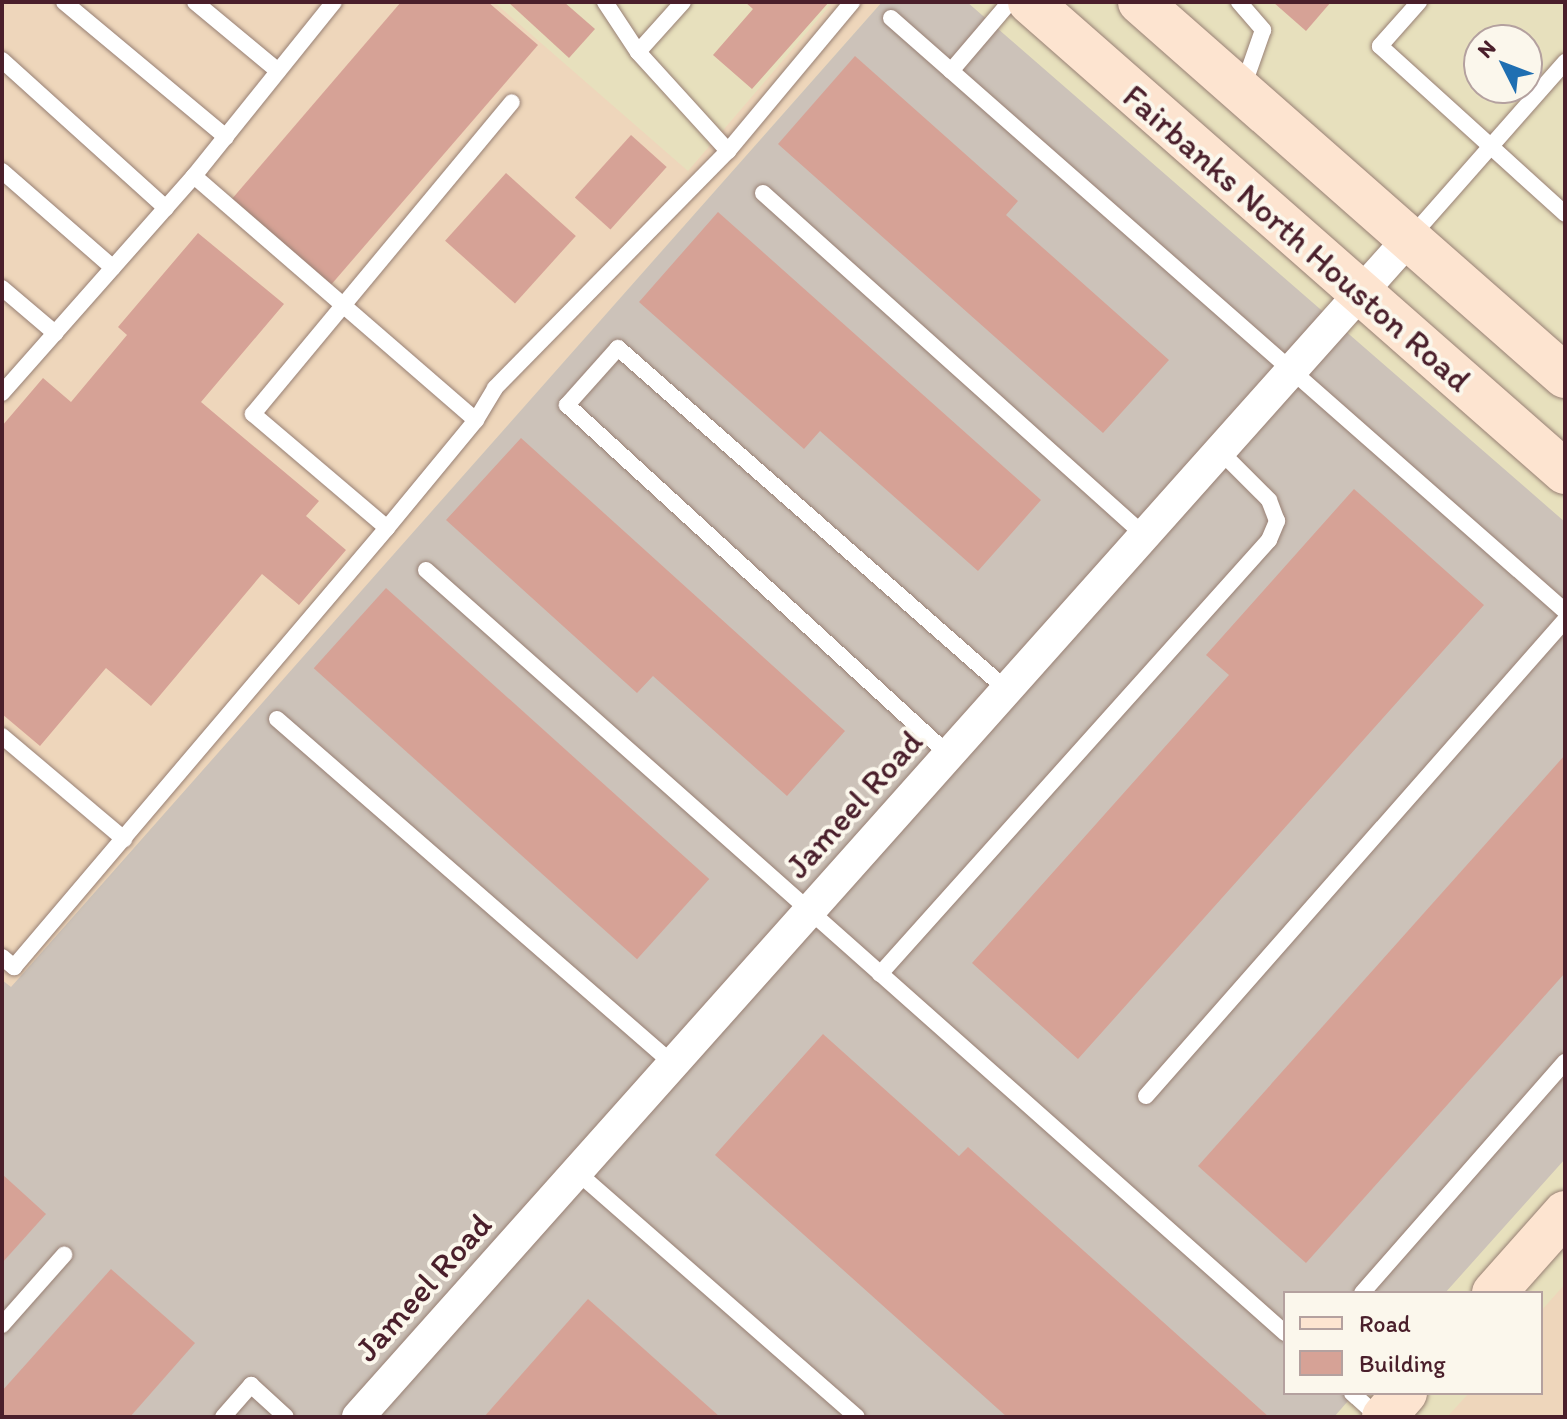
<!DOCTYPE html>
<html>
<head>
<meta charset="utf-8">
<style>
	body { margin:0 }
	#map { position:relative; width:1567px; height:1419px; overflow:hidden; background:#e7e0bd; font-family:Itim,sans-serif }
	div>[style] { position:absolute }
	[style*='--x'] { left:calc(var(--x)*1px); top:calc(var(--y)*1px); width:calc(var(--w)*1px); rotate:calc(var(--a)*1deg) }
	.built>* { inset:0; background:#eed6bb }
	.industrial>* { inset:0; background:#ccc2b9 }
	.building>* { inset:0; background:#d6a296; transform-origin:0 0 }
	.roads { filter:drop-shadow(0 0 2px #988074) drop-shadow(0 0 2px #988074) }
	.lane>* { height:16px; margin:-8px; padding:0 8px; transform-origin:8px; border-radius:8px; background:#fff }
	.street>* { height:32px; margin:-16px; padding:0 16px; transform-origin:16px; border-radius:16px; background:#fff }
	.secondary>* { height:44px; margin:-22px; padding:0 22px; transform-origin:22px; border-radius:22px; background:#fde4d0 }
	span { translate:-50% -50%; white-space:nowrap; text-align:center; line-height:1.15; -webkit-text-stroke:8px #fbf7ec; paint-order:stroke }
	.street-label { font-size:34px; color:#4a1f2b }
	.frame { position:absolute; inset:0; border:4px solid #4a1f2b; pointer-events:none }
	.legend { position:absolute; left:1283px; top:1291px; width:260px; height:104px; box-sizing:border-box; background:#fbf7ec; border:2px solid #b4a19f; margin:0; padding:10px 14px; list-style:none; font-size:24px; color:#4a1f2b }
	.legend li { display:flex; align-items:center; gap:16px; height:40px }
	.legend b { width:40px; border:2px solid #b4a19f }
	.north { position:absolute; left:1463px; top:24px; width:80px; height:80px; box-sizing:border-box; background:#fbf7ec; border:2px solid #b4a19f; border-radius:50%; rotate:312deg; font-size:22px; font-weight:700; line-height:32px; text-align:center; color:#4a1f2b }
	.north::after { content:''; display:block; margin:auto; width:28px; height:36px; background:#1f6fb2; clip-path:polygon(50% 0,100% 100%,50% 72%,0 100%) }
</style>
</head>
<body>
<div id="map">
	<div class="built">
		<div style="clip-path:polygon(2px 2px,494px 2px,688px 171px,833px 2px,882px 2px,11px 988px,2px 980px)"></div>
		<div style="clip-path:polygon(1565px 1284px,1565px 1417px,1447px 1417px,1469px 1393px,1541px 1393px,1541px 1311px)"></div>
	</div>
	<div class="industrial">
		<div style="clip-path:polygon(882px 2px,967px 2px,1565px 522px,1565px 1159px,1445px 1293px,1285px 1293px,1285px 1393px,1355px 1393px,1334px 1417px,2px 1417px,2px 980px,11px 987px)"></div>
	</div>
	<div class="building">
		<div style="clip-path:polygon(401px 2px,488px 2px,538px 45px,330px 286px,231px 200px)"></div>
		<div style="clip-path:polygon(508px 2px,564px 2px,595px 29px,569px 58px)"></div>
		<div style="clip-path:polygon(745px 2px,829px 2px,752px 89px,713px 55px,753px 9px)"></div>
		<div style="clip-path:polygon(1273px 2px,1331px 2px,1306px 31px)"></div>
		<div style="clip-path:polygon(855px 56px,1018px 201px,1006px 215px,1169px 360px,1103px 433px,778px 144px)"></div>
		<div style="left:631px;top:135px;width:48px;height:84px;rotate:42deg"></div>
		<div style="left:506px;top:173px;width:94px;height:91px;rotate:42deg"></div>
		<div style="clip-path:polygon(718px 212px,1041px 500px,978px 571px,820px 431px,804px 449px,639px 302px)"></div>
		<div style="clip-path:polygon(198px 233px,284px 304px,201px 402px,319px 501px,306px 516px,346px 550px,299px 605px,262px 574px,151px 706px,106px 668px,40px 746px,2px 714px,2px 426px,43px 378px,71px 402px,127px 335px,118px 327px)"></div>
		<div style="clip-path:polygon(521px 438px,845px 731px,787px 796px,653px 676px,637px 693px,446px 520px)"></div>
		<div style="clip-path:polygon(1354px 489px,1484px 605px,1078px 1059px,972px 963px,1229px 675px,1206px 655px)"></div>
		<div style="left:386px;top:588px;width:435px;height:108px;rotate:42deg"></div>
		<div style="clip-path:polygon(1565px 755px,1565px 973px,1306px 1263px,1198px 1166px)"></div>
		<div style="clip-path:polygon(823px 1034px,959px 1156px,968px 1147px,1269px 1417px,1007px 1417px,715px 1155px)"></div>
		<div style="clip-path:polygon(2px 1174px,46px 1214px,2px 1263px)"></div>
		<div style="clip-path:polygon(111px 1269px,195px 1343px,130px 1417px,2px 1417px,2px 1391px)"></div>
		<div style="clip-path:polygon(588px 1299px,720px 1417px,484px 1417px)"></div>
	</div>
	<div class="roads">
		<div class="lane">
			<div style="--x:64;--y:2;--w:211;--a:39.8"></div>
			<div style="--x:195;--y:2;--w:108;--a:39.7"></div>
			<div style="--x:605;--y:2;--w:60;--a:56.6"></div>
			<div style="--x:638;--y:52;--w:134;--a:47.7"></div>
			<div style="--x:1239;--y:2;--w:37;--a:49"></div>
			<div style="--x:1263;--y:30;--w:60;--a:109.3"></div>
			<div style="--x:1419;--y:2;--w:59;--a:131.6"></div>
			<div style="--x:1380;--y:46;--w:250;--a:42.2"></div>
			<div style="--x:891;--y:18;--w:898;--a:41.34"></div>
			<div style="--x:638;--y:52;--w:67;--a:-48"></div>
			<div style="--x:2;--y:60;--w:221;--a:42.1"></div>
			<div style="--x:951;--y:71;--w:91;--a:-49.5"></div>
			<div style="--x:2;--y:171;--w:147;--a:41.1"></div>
			<div style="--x:194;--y:176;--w:373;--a:40.9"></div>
			<div style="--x:763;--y:193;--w:512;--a:41.91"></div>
			<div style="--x:1410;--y:238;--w:235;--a:-48.6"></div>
			<div style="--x:2;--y:288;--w:70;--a:40.3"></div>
			<div style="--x:2;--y:393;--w:290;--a:-48.5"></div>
			<div style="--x:194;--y:176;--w:223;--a:-51.2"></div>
			<div style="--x:387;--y:528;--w:176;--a:-139.6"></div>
			<div style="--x:253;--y:414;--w:405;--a:-50.3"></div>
			<div style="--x:426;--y:570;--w:1149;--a:41.61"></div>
			<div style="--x:277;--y:719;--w:525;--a:41.06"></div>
			<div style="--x:2;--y:736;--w:160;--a:40.2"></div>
			<div style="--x:949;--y:755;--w:518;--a:-137.5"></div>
			<div style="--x:567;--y:405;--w:76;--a:-48.2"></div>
			<div style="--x:618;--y:348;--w:518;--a:41.32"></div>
			<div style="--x:2;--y:957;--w:16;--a:40"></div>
			<div style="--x:14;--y:967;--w:576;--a:-49.65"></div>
			<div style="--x:387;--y:528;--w:140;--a:-50.5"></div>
			<div style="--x:476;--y:420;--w:37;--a:-59"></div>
			<div style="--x:495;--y:388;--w:332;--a:-45.5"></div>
			<div style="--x:728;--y:151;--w:194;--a:-50.2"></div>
			<div style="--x:880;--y:974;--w:583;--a:-48.13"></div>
			<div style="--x:1269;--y:540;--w:21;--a:-67"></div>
			<div style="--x:1277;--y:521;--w:22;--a:-111"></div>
			<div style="--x:1269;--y:500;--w:69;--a:-135"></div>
			<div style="--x:1146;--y:1096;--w:634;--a:-48.64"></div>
			<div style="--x:577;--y:1172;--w:372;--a:41.2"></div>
			<div style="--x:1362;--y:1293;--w:308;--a:-48.7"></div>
			<div style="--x:2;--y:1325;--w:94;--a:-48.5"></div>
			<div style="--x:1352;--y:1393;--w:36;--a:42"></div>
			<div style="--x:223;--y:1417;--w:43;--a:-48.8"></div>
			<div style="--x:251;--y:1385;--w:47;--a:42.4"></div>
		</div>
		<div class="street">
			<div style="--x:358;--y:1417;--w:1576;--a:-48.27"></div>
		</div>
		<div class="secondary">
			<div style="--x:1030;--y:2;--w:712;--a:41.3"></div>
			<div style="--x:1140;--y:2;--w:566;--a:41.35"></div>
			<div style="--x:1494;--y:1293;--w:107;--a:-48.4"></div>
			<div style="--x:1384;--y:1417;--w:32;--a:-49"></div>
		</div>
	</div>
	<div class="street-label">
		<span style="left:1297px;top:238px;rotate:41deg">Fairbanks North Houston Road</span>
		<span style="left:854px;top:804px;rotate:-48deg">Jameel Road</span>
		<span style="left:423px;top:1287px;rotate:-48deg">Jameel Road</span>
	</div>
	<div class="frame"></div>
	<ul class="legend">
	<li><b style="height:10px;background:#fde4d0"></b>Road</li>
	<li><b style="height:22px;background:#d6a296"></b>Building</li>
	</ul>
	<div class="north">N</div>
</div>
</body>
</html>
